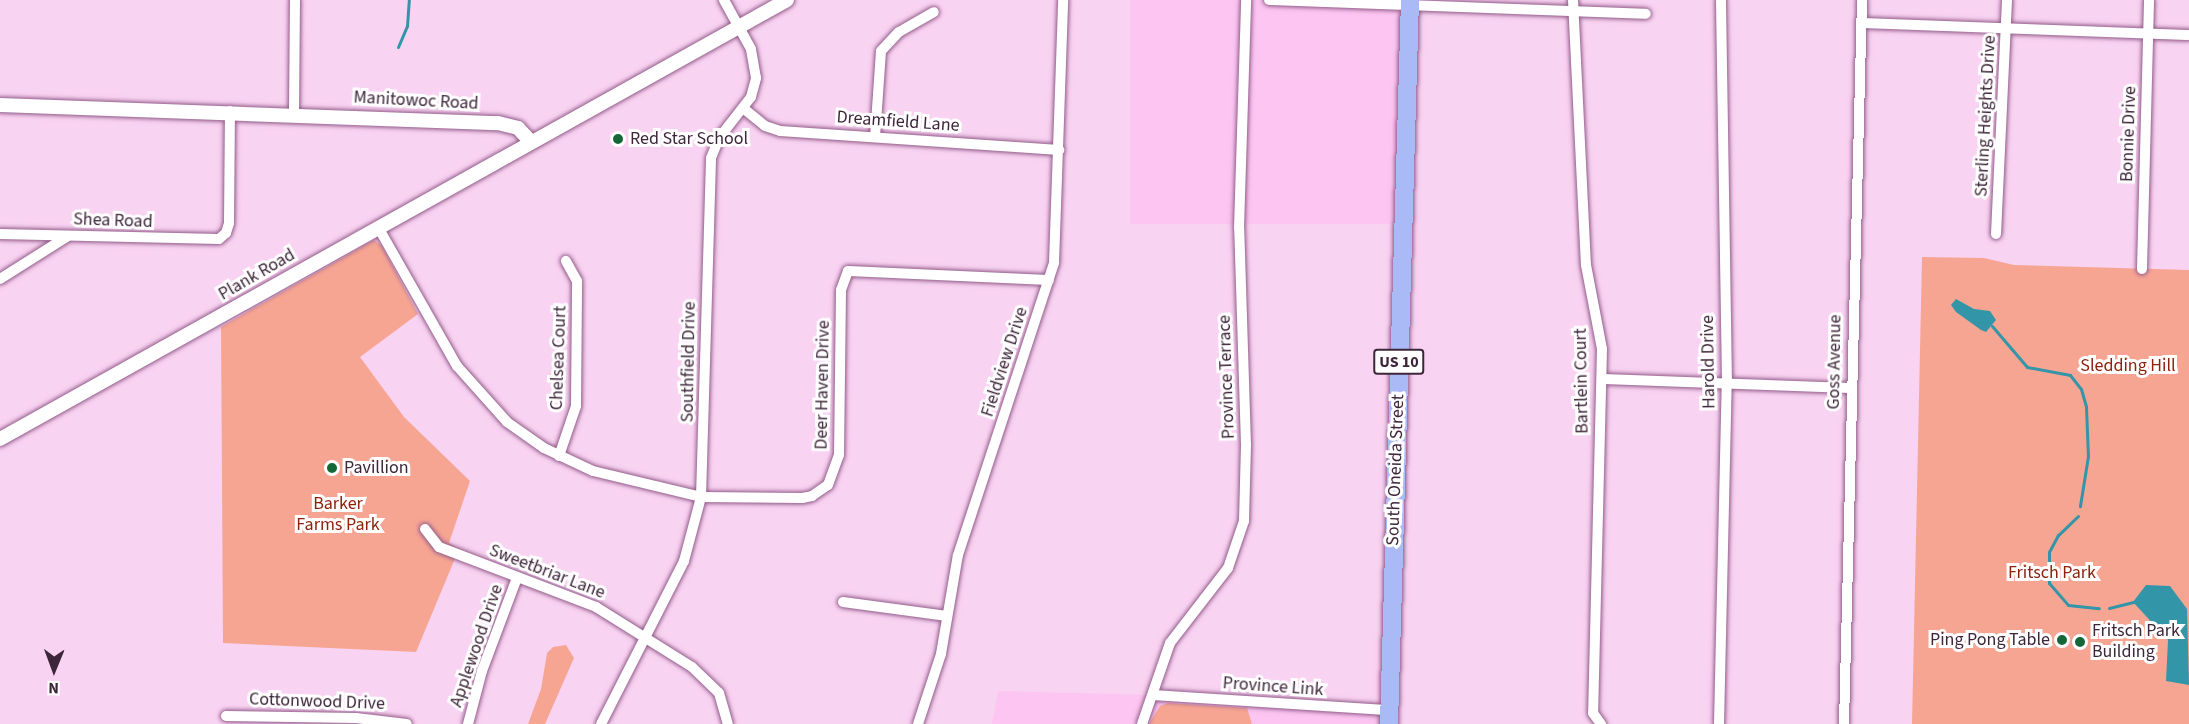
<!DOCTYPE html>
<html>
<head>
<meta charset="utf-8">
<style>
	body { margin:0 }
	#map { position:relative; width:2189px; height:724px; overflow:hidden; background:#f9d3f2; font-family:"Source Sans 3",sans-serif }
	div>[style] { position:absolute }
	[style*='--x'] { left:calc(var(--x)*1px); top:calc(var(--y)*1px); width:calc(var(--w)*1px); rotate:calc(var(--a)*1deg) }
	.built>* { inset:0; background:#fcc5f2; transform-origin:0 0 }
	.green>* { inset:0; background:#f7a593 }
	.water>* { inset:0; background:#3395a8 }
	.stream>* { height:3px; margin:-1.5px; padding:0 1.5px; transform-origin:1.5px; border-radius:1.5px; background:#3395a8 }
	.roads { filter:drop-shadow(0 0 2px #935c8a) drop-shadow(0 0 2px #935c8a) }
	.minor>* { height:10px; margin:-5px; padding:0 5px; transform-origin:5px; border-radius:5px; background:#fff }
	.tertiary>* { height:14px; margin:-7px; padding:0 7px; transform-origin:7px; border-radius:7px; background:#fff }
	.trunk>* { height:18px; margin:-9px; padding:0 9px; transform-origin:9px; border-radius:9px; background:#aabaf7 }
	.dots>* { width:16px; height:16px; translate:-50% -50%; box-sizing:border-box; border:3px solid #fff; border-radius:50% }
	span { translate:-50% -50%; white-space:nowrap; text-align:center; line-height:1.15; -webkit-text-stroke:6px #fff; paint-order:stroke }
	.shield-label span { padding:2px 4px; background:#fff; border:2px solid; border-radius:4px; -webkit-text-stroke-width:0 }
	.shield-label { font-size:16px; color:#3d2639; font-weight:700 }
	.street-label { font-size:18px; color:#3d2639 }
	.poi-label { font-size:18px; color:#3d2639 }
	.left { translate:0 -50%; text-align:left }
	.right { translate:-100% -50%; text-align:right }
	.park-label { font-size:18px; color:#8d210c }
	.north { position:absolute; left:24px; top:640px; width:60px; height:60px; -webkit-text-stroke:4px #fff; paint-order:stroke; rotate:181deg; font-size:16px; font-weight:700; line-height:24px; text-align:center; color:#3d2639 }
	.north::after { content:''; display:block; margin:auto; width:21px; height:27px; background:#3d2639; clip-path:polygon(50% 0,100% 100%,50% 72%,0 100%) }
</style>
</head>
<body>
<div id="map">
	<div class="built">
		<div style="left:1130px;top:0;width:280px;height:224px"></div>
		<div style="clip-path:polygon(998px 691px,1154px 695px,1389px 710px,1389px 724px,992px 724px)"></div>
	</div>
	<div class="green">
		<div style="clip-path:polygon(374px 240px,382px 246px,418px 314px,360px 357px,404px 417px,470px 481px,449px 543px,459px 549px,416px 652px,223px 643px,221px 327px)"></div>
		<div style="clip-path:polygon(1922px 257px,1984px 258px,2014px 265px,2189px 270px,2189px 724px,1912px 724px)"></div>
		<div style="clip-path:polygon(566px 645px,574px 658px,545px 724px,528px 724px,541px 689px,547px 653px,553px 647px)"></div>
		<div style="clip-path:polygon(1168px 703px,1247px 708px,1252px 724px,1149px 724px,1160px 706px)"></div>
	</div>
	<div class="water">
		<div style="clip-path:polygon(1956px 299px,1974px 309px,1990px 311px,1996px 320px,1986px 332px,1981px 330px,1956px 312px,1951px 305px)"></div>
		<div style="clip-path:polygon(2146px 585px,2170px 586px,2187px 609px,2189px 685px,2166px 681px,2168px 640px,2133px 602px)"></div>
	</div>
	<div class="stream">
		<div style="--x:398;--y:47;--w:23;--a:-67"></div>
		<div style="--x:407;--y:26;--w:26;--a:-86"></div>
		<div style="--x:1992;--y:326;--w:54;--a:49.5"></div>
		<div style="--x:2027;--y:367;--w:44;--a:10.5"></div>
		<div style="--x:2070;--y:375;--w:18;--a:52"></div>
		<div style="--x:2081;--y:389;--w:19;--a:74"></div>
		<div style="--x:2086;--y:407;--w:49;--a:87.7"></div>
		<div style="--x:2088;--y:456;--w:51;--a:99.1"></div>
		<div style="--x:2078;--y:516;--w:28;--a:136"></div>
		<div style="--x:2058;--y:535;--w:19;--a:118"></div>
		<div style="--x:2049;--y:552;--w:31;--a:90"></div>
		<div style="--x:2049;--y:583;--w:29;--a:49"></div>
		<div style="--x:2068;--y:605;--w:31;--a:6"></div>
		<div style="--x:2109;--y:608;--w:25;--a:-14"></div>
	</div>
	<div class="roads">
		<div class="minor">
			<div style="--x:1269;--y:0;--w:377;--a:2.1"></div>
			<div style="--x:1573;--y:0;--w:265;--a:87.2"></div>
			<div style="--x:1586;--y:265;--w:86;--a:79.2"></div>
			<div style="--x:1602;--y:349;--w:364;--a:91.4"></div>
			<div style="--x:1593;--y:713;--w:14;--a:54"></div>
			<div style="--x:1861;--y:23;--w:328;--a:2.1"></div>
			<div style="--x:743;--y:108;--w:28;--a:39"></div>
			<div style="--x:765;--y:126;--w:16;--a:18"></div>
			<div style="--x:780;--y:131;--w:280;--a:3.9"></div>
			<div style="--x:294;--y:113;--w:113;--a:-89.5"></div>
			<div style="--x:875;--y:137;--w:86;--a:-86"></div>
			<div style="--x:881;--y:51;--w:26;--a:-47"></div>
			<div style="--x:899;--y:32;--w:40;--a:-29.7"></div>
			<div style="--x:378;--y:227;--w:160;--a:60.4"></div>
			<div style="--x:457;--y:366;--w:75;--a:48.2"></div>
			<div style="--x:507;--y:422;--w:45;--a:35.1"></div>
			<div style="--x:544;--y:448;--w:54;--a:25.1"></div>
			<div style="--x:593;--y:471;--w:111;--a:13.5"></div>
			<div style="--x:701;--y:497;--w:101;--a:0.6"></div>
			<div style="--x:802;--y:498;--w:10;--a:-11"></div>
			<div style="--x:812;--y:496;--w:19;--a:-35"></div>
			<div style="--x:828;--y:485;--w:32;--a:-70"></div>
			<div style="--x:839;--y:455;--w:165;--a:-89.3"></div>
			<div style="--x:841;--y:290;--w:20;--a:-70"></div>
			<div style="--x:848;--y:271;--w:201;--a:2.6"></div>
			<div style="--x:0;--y:234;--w:219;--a:1.3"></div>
			<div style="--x:219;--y:239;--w:9;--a:-41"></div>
			<div style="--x:226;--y:233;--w:10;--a:-73"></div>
			<div style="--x:229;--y:223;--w:112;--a:-89.5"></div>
			<div style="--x:1996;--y:234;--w:234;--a:-87.3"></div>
			<div style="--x:2142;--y:269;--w:269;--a:-88.5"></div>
			<div style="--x:0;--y:279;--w:80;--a:-32.3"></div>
			<div style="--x:1602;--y:379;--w:249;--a:2.1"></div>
			<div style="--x:559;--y:456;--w:53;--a:-71.2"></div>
			<div style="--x:576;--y:406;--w:125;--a:-89.5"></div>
			<div style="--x:577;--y:281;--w:23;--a:-119"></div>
			<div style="--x:425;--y:529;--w:23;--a:52"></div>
			<div style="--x:439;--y:547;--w:168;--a:20.9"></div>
			<div style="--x:596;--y:607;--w:113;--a:32"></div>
			<div style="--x:692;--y:667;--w:37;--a:44"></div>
			<div style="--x:719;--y:693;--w:32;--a:74"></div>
			<div style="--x:843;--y:602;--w:105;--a:7.7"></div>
			<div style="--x:1154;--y:695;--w:235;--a:3.7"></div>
			<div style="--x:226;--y:716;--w:130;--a:0.9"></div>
			<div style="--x:356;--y:718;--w:51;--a:6.7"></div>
			<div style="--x:468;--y:724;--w:55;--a:-75.2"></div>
			<div style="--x:482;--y:671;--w:99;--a:-69.4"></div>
			<div style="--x:601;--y:724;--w:183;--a:-63"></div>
			<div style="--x:684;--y:561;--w:66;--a:-75.1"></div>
			<div style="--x:701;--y:497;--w:339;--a:-88.3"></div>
			<div style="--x:711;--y:158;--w:22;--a:-68"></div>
			<div style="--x:719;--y:138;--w:52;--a:-52"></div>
			<div style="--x:751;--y:97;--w:20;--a:-75"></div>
			<div style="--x:756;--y:78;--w:29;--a:-100"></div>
			<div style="--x:751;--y:49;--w:56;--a:-118.9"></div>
			<div style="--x:918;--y:724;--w:74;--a:-71.8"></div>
			<div style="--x:941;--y:654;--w:100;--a:-80.3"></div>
			<div style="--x:958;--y:555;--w:307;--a:-71.8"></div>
			<div style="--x:1054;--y:263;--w:263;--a:-88"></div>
			<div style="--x:1142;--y:724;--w:86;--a:-70.9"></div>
			<div style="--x:1170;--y:643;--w:95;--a:-52.3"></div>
			<div style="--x:1228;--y:568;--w:50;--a:-71.2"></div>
			<div style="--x:1244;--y:521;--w:76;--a:-88.5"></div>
			<div style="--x:1246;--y:445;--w:217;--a:-91.8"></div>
			<div style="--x:1239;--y:228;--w:228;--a:-88.2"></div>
			<div style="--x:1719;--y:724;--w:340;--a:-88.7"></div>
			<div style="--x:1727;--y:384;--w:384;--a:-90.9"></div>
			<div style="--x:1844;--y:724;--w:724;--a:-88.58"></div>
		</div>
		<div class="tertiary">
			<div style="--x:0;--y:105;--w:498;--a:2.1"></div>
			<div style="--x:498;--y:123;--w:21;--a:14"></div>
			<div style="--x:518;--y:128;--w:19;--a:47"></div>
			<div style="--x:0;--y:439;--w:901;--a:-29.15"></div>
		</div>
		<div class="trunk">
			<div style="--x:1389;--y:724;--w:724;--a:-88.34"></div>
		</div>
	</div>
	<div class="dots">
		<div style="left:618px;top:139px;background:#156738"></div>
		<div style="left:332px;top:468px;background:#156738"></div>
		<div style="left:2062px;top:640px;background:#156738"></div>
		<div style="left:2080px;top:642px;background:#156738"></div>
	</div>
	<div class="shield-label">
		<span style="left:1399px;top:362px">US 10</span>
	</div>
	<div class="street-label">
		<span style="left:416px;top:101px;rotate:3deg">Manitowoc Road</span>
		<span style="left:1986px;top:116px;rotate:-87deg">Sterling Heights Drive</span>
		<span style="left:898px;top:122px;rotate:4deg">Dreamfield Lane</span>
		<span style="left:2129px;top:134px;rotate:-88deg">Bonnie Drive</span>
		<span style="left:113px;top:221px;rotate:2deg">Shea Road</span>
		<span style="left:257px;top:275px;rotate:-30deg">Plank Road</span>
		<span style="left:559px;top:358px;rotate:-88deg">Chelsea Court</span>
		<span style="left:689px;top:362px;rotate:-89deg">Southfield Drive</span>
		<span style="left:1005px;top:362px;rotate:-72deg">Fieldview Drive</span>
		<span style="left:1709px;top:362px;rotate:-91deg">Harold Drive</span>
		<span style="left:1835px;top:362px;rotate:-89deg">Goss Avenue</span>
		<span style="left:1227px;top:377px;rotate:-92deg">Province Terrace</span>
		<span style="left:1582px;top:381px;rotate:-91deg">Bartlein Court</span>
		<span style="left:823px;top:385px;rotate:-89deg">Deer Haven Drive</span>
		<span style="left:1396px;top:470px;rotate:-88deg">South Oneida Street</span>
		<span style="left:547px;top:572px;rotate:21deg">Sweetbriar Lane</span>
		<span style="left:477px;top:646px;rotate:-71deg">Applewood Drive</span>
		<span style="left:1273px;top:687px;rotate:4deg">Province Link</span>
		<span style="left:317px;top:702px;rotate:2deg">Cottonwood Drive</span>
	</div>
	<div class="poi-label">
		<span class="left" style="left:630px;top:139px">Red Star School</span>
		<span class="left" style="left:344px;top:468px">Pavillion</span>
		<span class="left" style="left:2092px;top:642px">Fritsch Park<br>Building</span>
		<span class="right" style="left:2050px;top:640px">Ping Pong Table</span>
	</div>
	<div class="park-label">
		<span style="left:2128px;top:366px">Sledding Hill</span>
		<span style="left:338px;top:515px">Barker<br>Farms Park</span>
		<span style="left:2052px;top:573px">Fritsch Park</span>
	</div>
	<div class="north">N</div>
</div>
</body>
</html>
